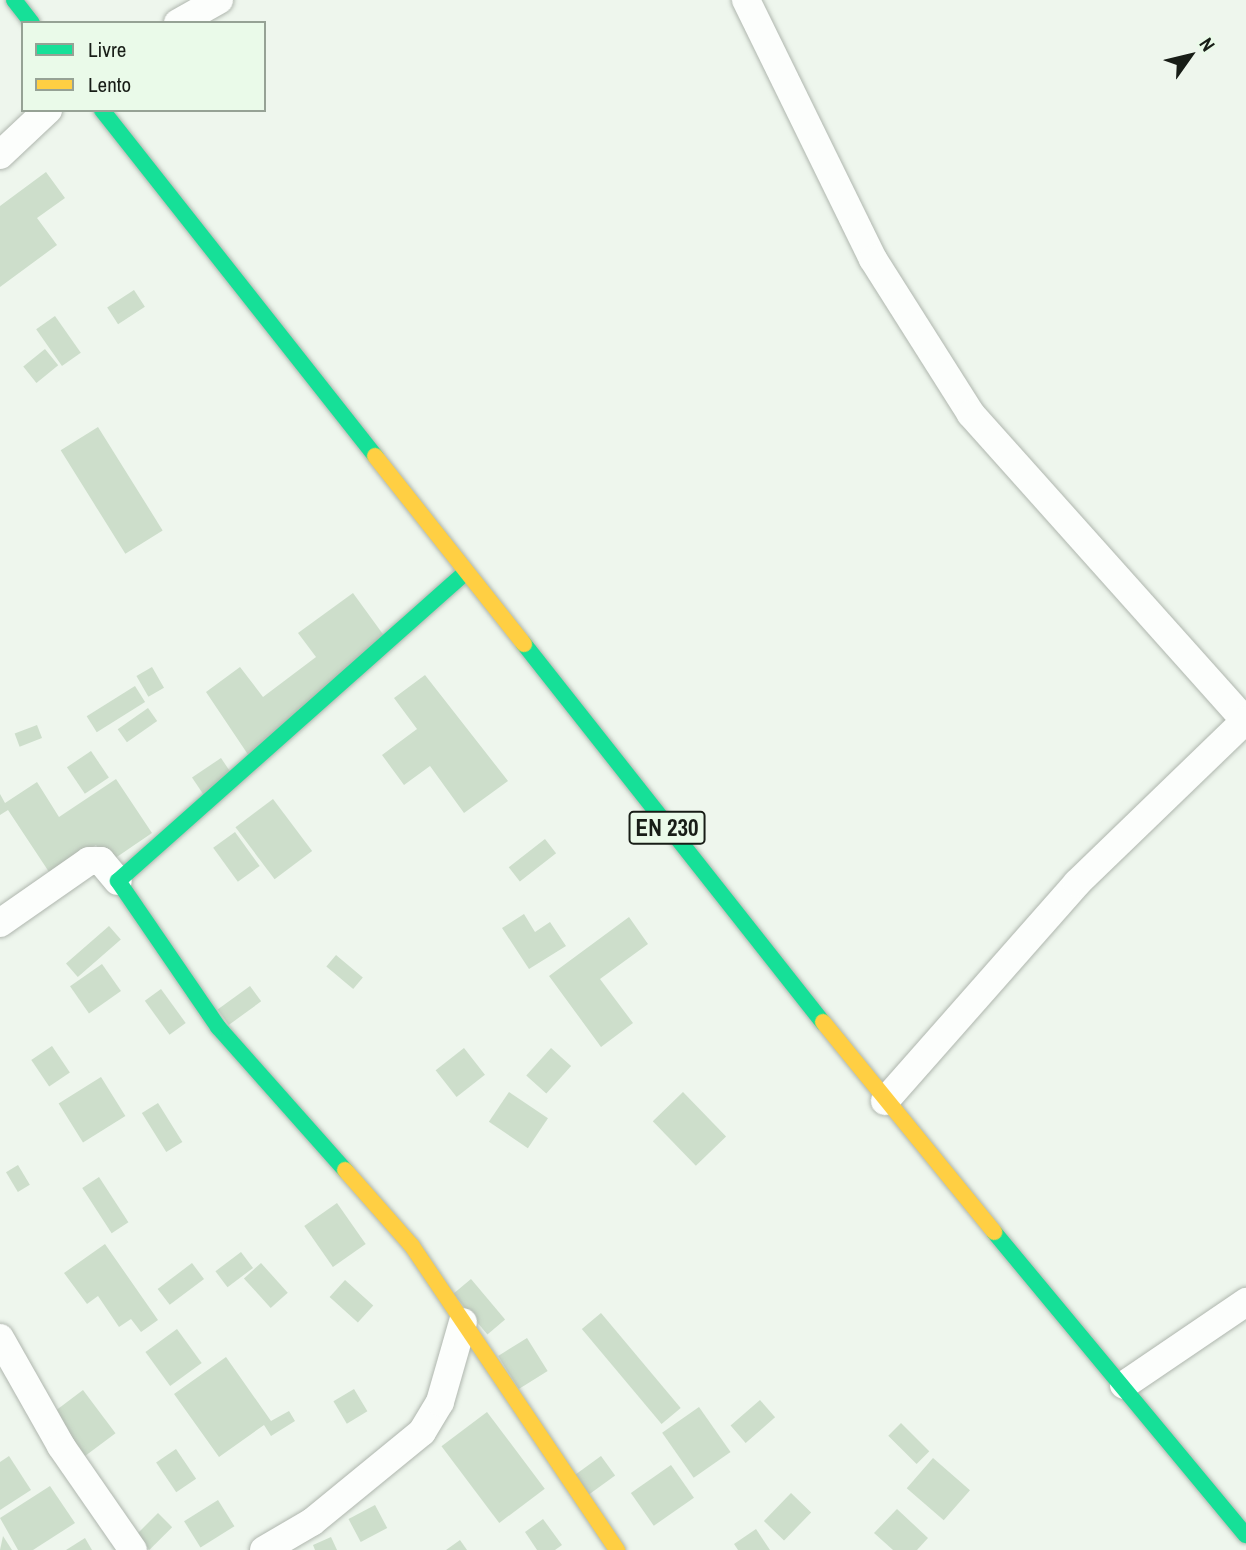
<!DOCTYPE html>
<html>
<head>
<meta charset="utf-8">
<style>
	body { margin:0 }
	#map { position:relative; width:1246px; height:1550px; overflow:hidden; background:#eef6ed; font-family:"Archivo Narrow",sans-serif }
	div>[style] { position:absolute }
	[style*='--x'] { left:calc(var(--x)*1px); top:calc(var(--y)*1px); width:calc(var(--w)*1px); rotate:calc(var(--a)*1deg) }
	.building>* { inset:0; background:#cddecb; transform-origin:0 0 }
	.roads { filter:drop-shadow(0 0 2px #afb6ae) drop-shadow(0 0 2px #afb6ae) }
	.street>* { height:28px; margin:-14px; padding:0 14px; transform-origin:14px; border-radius:14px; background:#fcfefc }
	.fast>* { height:16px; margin:-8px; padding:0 8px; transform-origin:8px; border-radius:8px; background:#16e098 }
	.slow>* { height:16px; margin:-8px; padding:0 8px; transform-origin:8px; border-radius:8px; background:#ffcf43 }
	span { translate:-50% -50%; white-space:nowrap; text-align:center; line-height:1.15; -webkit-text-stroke:5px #eafae9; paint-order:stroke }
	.shield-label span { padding:2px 5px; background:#eafae9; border:2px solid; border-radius:5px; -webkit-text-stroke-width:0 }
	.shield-label { font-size:23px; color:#181d17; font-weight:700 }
	.legend { position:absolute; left:21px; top:21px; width:245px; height:91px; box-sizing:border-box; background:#eafae9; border:2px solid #96a295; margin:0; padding:9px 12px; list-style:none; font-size:21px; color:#181d17 }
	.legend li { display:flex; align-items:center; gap:14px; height:35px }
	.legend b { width:35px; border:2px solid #96a295 }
	.north { position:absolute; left:1155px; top:21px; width:70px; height:70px; -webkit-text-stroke:5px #eafae9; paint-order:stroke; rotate:56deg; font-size:19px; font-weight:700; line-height:28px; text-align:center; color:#181d17 }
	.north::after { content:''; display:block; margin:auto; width:24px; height:32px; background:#181d17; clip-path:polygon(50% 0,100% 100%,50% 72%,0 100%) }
</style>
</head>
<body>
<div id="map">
	<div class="building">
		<div style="clip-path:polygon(46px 172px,65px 198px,37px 218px,57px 245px,0 287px,0 206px)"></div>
		<div style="left:134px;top:290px;width:20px;height:32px;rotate:57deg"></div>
		<div style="left:55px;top:316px;width:45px;height:23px;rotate:55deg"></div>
		<div style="left:45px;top:349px;width:21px;height:28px;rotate:51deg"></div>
		<div style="left:98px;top:427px;width:122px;height:44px;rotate:58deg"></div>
		<div style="clip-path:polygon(353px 593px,385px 637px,253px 762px,206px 692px,240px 667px,263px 697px,316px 657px,298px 633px)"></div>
		<div style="left:152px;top:667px;width:24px;height:18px;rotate:60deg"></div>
		<div style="clip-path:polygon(425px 675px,508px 781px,464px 813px,430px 766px,404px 785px,382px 755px,417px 729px,394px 698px)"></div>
		<div style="left:135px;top:686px;width:19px;height:57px;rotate:58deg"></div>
		<div style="left:148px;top:708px;width:16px;height:37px;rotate:55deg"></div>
		<div style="left:37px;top:725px;width:14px;height:24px;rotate:69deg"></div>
		<div style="left:91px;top:751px;width:32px;height:29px;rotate:56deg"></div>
		<div style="left:221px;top:758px;width:22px;height:35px;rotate:56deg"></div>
		<div style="clip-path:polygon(116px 779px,152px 833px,108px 863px,96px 845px,51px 875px,8px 810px,0 815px,0 794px,5px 803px,37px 782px,59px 817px)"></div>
		<div style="left:273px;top:799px;width:65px;height:47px;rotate:53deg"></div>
		<div style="left:235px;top:832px;width:42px;height:27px;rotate:54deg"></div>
		<div style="left:545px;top:839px;width:18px;height:46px;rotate:52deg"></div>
		<div style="clip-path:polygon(524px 914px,535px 932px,550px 922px,566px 946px,529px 969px,502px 928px)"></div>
		<div style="clip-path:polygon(629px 917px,648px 944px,600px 979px,633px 1023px,601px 1047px,549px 976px)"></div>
		<div style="left:109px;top:926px;width:18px;height:57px;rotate:49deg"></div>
		<div style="left:336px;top:955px;width:35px;height:15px;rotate:40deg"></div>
		<div style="left:102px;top:964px;width:33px;height:39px;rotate:55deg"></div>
		<div style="left:250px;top:986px;width:19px;height:40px;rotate:54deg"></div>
		<div style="left:161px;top:989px;width:42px;height:20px;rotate:54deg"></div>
		<div style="left:52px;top:1046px;width:32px;height:25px;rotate:56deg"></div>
		<div style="left:464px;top:1048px;width:34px;height:36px;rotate:52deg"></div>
		<div style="left:551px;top:1048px;width:27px;height:37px;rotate:42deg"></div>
		<div style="left:101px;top:1077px;width:46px;height:50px;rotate:58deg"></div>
		<div style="left:509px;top:1092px;width:47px;height:36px;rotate:34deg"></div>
		<div style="left:683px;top:1092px;width:62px;height:42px;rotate:46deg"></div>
		<div style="left:158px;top:1103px;width:46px;height:19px;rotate:58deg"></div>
		<div style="left:18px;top:1165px;width:23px;height:14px;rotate:59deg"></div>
		<div style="left:99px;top:1177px;width:54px;height:20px;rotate:57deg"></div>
		<div style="left:337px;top:1203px;width:50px;height:40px;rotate:55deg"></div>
		<div style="clip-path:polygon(105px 1244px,158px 1320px,141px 1332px,131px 1319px,119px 1327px,98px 1296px,87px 1304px,64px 1273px)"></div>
		<div style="left:241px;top:1252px;width:20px;height:32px;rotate:53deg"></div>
		<div style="left:192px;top:1263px;width:20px;height:43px;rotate:53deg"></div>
		<div style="left:261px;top:1263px;width:40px;height:23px;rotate:48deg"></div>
		<div style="left:471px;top:1279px;width:53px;height:23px;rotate:50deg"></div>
		<div style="left:345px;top:1280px;width:38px;height:23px;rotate:42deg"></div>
		<div style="left:601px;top:1313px;width:124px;height:25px;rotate:50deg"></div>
		<div style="left:177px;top:1329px;width:42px;height:39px;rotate:54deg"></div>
		<div style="left:527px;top:1338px;width:39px;height:34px;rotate:58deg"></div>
		<div style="clip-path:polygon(226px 1357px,271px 1421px,289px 1411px,295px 1421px,271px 1436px,264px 1425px,219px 1457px,174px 1394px)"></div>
		<div style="left:354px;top:1389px;width:26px;height:24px;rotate:59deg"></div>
		<div style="left:83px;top:1390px;width:54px;height:44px;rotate:53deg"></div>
		<div style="left:760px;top:1400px;width:23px;height:39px;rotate:49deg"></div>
		<div style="left:699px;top:1407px;width:55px;height:45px;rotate:55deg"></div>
		<div style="left:487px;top:1412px;width:96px;height:57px;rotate:53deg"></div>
		<div style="left:901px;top:1423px;width:40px;height:18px;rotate:45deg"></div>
		<div style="left:176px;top:1449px;width:36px;height:24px;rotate:56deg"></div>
		<div style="clip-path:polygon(9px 1456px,31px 1490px,0 1510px,0 1462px)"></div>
		<div style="left:601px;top:1456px;width:24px;height:37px;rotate:54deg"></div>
		<div style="left:933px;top:1458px;width:49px;height:40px;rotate:41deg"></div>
		<div style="left:671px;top:1465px;width:40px;height:49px;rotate:55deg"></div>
		<div style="clip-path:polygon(50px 1486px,75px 1523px,33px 1550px,18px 1550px,0 1518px)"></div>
		<div style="left:791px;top:1493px;width:28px;height:39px;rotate:44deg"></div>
		<div style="left:218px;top:1500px;width:31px;height:40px;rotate:58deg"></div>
		<div style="left:375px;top:1505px;width:26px;height:30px;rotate:62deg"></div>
		<div style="clip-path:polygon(897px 1509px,928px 1538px,917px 1550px,893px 1550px,874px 1533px)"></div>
		<div style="left:158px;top:1513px;width:20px;height:32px;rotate:45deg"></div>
		<div style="clip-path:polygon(543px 1519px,562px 1545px,555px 1550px,537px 1550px,525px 1532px)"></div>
		<div style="clip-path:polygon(756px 1529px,770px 1550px,738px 1550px,734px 1544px)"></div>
		<div style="clip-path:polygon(3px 1536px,12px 1550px,0 1550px)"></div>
		<div style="clip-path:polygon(331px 1537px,337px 1550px,315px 1550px,313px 1545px)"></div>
		<div style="clip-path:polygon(85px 1538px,92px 1550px,66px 1550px)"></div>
		<div style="clip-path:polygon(460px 1540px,467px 1550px,446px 1550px)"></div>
	</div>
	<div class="roads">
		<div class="street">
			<div style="--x:746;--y:0;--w:288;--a:63.9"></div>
			<div style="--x:873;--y:259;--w:183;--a:57.7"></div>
			<div style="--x:971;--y:414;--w:413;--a:48.2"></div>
			<div style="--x:178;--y:23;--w:47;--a:-29.3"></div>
			<div style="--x:0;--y:155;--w:66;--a:-43.2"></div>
			<div style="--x:0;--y:923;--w:108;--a:-34.9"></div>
			<div style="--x:89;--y:861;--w:12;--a:0"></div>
			<div style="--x:101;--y:861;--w:26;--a:50"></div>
			<div style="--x:885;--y:1101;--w:290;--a:-48.6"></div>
			<div style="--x:1077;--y:883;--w:233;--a:-44"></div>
			<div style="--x:0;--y:1338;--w:124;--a:60.5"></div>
			<div style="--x:61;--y:1446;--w:126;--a:55.3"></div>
			<div style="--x:1124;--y:1385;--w:148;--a:-34.2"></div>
			<div style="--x:264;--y:1550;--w:56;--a:-30.3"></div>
			<div style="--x:312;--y:1522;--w:142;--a:-39.3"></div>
			<div style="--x:422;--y:1432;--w:35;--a:-59"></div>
			<div style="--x:440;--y:1402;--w:83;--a:-74"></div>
		</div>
		<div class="fast">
			<div style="--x:14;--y:0;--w:29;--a:52"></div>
			<div style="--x:102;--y:110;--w:441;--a:51.7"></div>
			<div style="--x:524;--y:644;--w:482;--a:51.7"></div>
			<div style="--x:345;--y:1170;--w:191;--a:-131.6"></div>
			<div style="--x:218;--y:1027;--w:177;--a:-124.4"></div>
			<div style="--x:118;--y:881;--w:463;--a:-41.6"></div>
			<div style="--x:994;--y:1232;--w:394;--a:50.3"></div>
		</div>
		<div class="slow">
			<div style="--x:375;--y:456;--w:240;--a:51.6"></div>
			<div style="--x:823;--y:1022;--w:271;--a:50.8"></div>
			<div style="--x:345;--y:1170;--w:101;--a:48.6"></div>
			<div style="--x:412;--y:1246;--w:367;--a:56"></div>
		</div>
	</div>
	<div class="shield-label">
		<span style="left:667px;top:828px">EN 230</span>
	</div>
	<ul class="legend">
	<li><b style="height:9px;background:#16e098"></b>Livre</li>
	<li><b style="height:9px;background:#ffcf43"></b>Lento</li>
	</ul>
	<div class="north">N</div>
</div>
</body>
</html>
